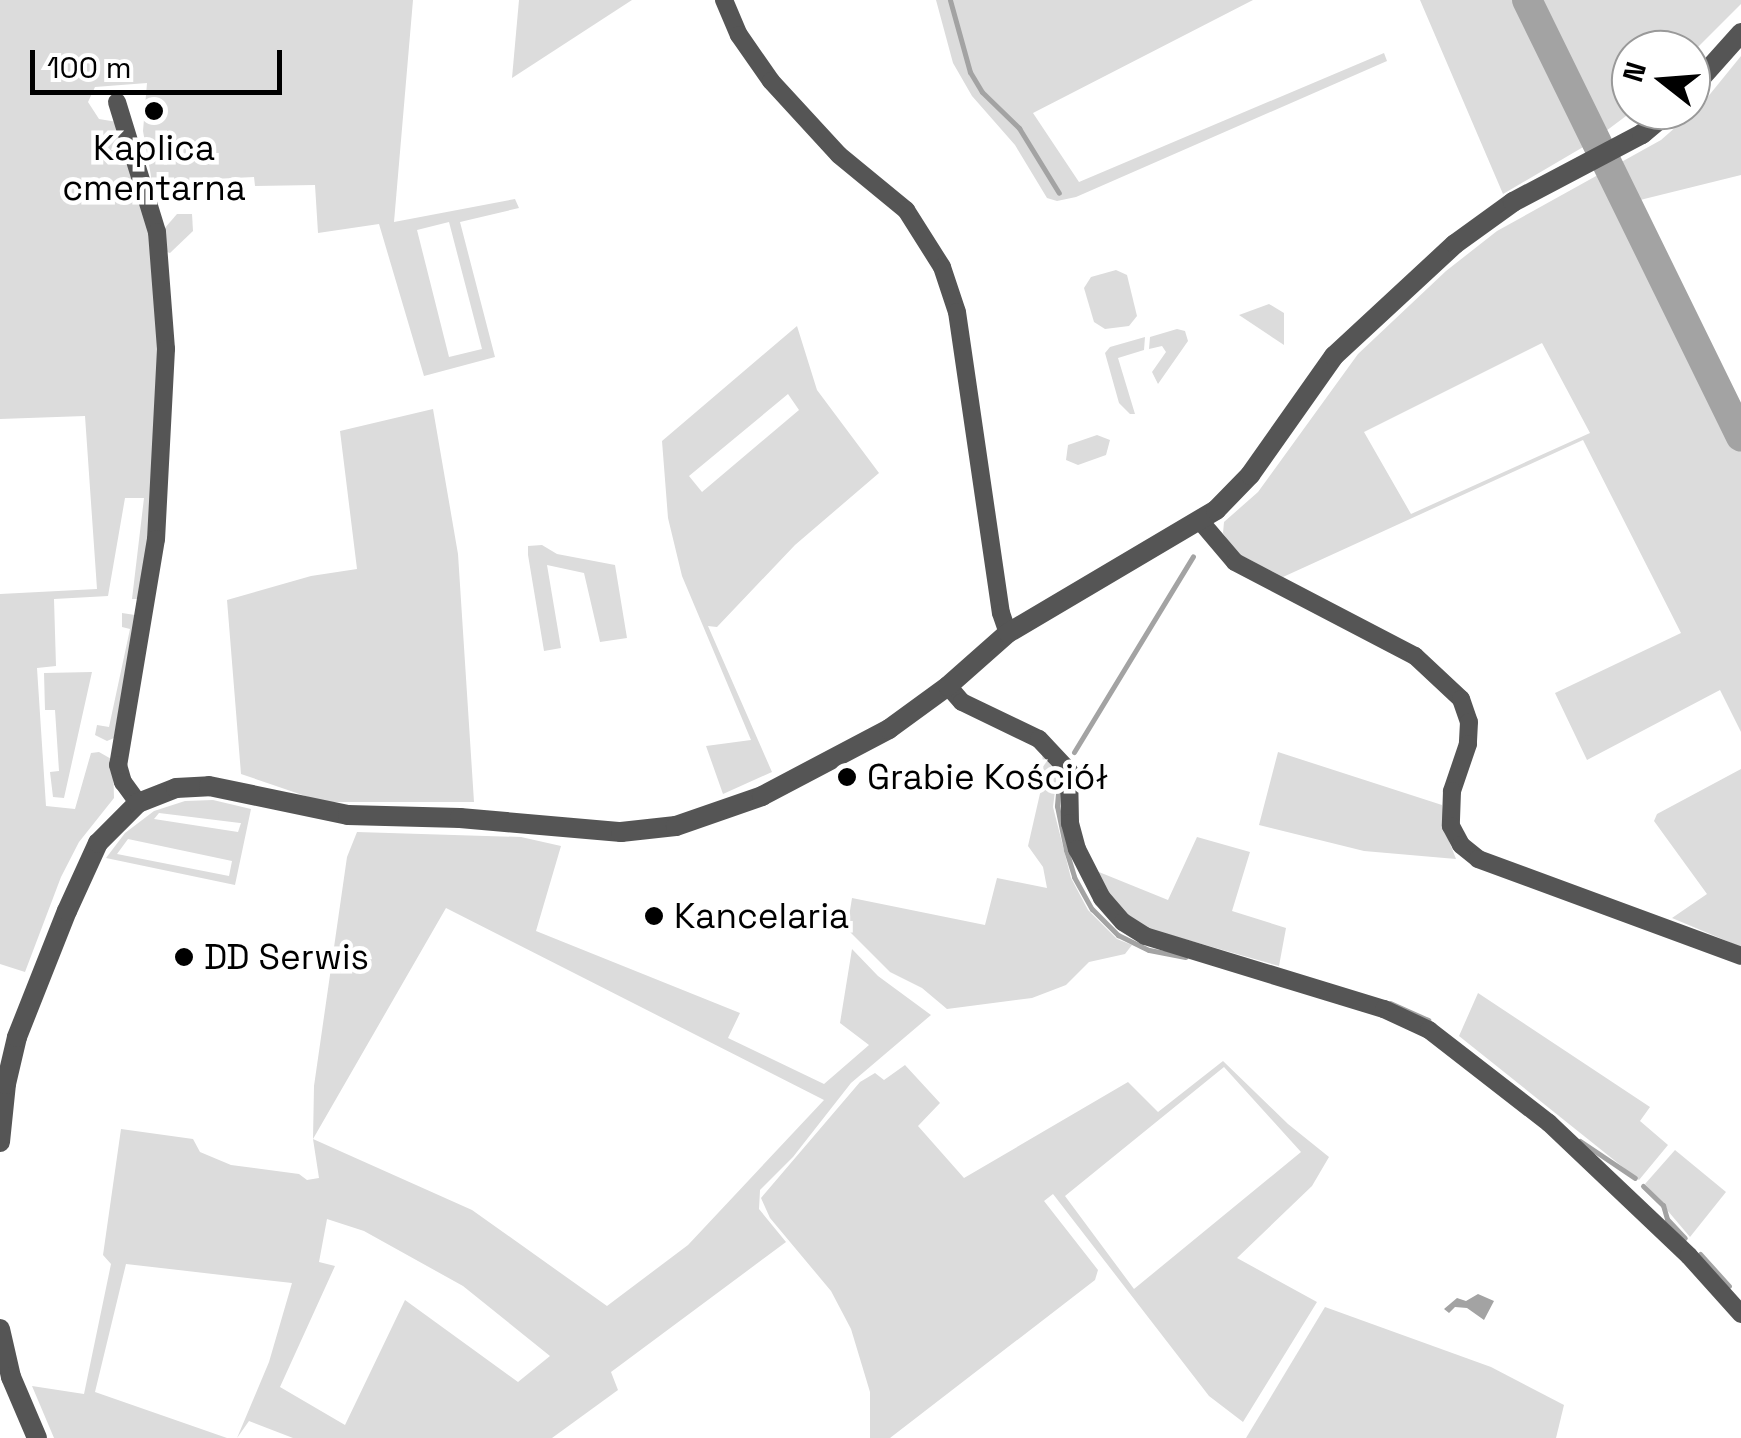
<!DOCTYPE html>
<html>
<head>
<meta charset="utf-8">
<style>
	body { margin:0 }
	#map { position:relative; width:1741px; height:1438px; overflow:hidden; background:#fff; font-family:"Space Grotesk",sans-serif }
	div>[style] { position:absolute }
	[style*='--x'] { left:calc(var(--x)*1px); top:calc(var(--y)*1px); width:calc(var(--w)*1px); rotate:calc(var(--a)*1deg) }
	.green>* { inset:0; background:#dcdcdc }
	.water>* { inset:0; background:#a3a3a3 }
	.stream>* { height:5px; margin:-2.5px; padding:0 2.5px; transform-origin:2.5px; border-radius:2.5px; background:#a3a3a3 }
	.river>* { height:30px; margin:-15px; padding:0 15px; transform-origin:15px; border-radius:15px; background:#a3a3a3 }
	.minor>* { height:18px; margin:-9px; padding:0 9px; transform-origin:9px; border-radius:9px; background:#555 }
	.tertiary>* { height:20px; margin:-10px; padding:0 10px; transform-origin:10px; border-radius:10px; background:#555 }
	.dots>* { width:28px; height:28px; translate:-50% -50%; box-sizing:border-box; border:5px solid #fff; border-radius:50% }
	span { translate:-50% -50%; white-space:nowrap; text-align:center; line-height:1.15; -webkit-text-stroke:9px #fff; paint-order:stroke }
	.poi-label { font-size:35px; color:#000 }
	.left { translate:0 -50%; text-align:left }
	.north { position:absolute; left:1611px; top:30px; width:100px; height:100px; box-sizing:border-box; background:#fff; border:2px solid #999; border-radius:50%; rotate:287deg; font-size:28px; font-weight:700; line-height:40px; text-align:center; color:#000 }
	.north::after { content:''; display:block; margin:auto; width:35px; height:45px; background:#000; clip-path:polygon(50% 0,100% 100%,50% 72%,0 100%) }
	.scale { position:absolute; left:30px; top:50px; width:252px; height:45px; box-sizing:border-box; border:5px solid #000; border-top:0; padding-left:12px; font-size:30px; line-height:35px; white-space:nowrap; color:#000; -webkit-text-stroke:8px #fff; paint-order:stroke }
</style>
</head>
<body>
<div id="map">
	<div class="green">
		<div style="clip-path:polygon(evenodd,0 0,413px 0,394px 222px,515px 199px,519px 208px,460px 222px,495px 357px,424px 376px,379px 224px,318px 233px,315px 185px,255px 186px,254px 177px,152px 182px,143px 131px,147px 83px,95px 87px,88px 102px,99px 119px,117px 122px,144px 203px,155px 274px,158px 359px,155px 466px,142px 599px,132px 599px,144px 498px,125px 498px,108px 596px,54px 599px,56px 666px,37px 668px,46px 806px,75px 809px,91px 753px,99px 752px,113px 760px,114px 798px,79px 842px,61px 877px,25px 972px,0 964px,0 594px,97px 589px,85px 416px,0 419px,0 0,449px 222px,482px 349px,449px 357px,417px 230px,449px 222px)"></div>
		<div style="clip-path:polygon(519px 0,632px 0,512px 78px)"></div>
		<div style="clip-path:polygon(936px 0,1253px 0,1033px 113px,1079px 182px,1384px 53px,1387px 61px,1076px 197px,1057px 201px,1047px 198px,1015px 145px,972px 96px,953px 63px)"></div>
		<div style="clip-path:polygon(1420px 0,1741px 0,1741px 4px,1691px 54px,1691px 50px,1631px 50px,1634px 110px,1590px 143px,1503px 194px)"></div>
		<div style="clip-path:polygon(evenodd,1741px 56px,1741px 175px,1636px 201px,1741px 418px,1741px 732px,1720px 690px,1587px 760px,1555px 693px,1681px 633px,1583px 440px,1283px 577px,1235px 552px,1223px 533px,1224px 522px,1258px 492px,1358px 354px,1446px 271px,1497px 231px,1661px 140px,1702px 104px,1741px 56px,1542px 343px,1590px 433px,1411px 514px,1364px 432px,1542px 343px)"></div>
		<div style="clip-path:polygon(177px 214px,192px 214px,193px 231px,170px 253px,164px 251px,164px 229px)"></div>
		<div style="clip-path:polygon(1116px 270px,1127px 275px,1137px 316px,1129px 326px,1105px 329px,1094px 322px,1084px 288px,1091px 277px)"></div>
		<div style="clip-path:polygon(1269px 304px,1284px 313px,1284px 345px,1239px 315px)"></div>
		<div style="clip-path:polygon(evenodd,797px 326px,817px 390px,879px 473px,795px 545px,717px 627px,708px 626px,772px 772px,723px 794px,706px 746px,751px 740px,682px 576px,668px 518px,662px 441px,797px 326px,788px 394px,799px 410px,702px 492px,689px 476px,788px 394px)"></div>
		<div style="clip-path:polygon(1177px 329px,1185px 331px,1188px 341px,1158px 384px,1152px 372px,1166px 352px,1162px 346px,1149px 349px,1150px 337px)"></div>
		<div style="clip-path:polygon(1145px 337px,1144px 350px,1118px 358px,1135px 414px,1130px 414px,1119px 403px,1105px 353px,1110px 347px)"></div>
		<div style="clip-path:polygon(433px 409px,458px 554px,474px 802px,323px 802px,241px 774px,227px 600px,311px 576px,357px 569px,340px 431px)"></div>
		<div style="clip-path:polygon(1097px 435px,1110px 440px,1106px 455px,1078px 465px,1066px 460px,1068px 445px)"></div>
		<div style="clip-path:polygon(542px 545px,557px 554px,615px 565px,627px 638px,600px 642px,584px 573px,547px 565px,561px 648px,544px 651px,528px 555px,528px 546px)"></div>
		<div style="clip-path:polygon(122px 613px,135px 615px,114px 738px,107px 741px,95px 735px,97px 725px,109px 727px,130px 629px,122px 627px)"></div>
		<div style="clip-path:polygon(92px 672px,64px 798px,53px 797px,50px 772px,59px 771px,55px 710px,45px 710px,44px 673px)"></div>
		<div style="clip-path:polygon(1042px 752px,1057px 775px,1053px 807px,1071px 878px,1088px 910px,1117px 939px,1132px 945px,1125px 954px,1089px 962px,1066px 985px,1032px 998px,947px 1009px,922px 988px,890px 972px,847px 929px,852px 898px,985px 925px,997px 878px,1047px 888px,1043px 867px,1028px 846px,1044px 776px)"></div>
		<div style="clip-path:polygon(1278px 752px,1442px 805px,1444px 828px,1456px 859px,1364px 851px,1259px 825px)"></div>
		<div style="clip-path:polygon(1741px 769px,1741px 947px,1672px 918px,1707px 894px,1654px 821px,1657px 814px)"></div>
		<div style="clip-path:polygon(evenodd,213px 800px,251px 809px,235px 885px,106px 858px,125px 833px,154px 811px,185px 801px,213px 800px,159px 813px,240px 823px,241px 823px,238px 832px,154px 819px,159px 813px,213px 800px,128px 839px,232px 861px,229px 876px,117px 854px,128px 839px)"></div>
		<div style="clip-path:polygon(evenodd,357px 832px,521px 837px,561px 846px,536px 931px,740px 1013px,728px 1038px,824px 1084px,869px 1045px,840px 1023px,852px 949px,878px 976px,931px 1015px,851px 1083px,793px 1157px,760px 1190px,759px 1209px,786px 1242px,611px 1372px,618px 1390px,552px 1438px,293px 1438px,249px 1421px,237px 1438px,269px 1362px,292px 1283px,126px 1264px,95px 1392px,227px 1438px,54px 1438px,32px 1386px,84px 1394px,111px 1264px,103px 1255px,121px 1129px,193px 1139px,200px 1152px,231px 1165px,299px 1174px,307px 1180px,319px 1178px,313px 1139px,314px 1086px,347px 857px,357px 832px,446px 908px,824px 1100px,688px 1245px,607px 1306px,472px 1210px,313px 1139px,446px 908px,357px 832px,327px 1219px,364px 1231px,463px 1286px,550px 1356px,518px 1382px,405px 1300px,345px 1425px,280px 1387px,335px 1266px,319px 1262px,327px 1219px)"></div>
		<div style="clip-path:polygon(1197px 837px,1250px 852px,1232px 911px,1286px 928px,1279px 966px,1142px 927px,1118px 907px,1094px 870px,1168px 900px)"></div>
		<div style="clip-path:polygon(1478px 993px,1650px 1107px,1640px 1121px,1668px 1145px,1639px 1180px,1459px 1036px)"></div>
		<div style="clip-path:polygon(evenodd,1223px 1061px,1288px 1124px,1329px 1157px,1312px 1186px,1237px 1258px,1317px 1302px,1243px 1422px,1209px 1396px,1053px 1194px,1044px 1201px,1098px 1270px,1095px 1280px,890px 1438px,870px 1438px,870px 1392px,851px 1329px,831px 1291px,770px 1218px,761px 1198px,860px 1082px,875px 1073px,884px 1080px,905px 1065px,940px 1103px,918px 1126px,964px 1178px,1128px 1082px,1158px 1112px,1223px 1061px,1224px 1067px,1301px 1152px,1134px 1289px,1065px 1196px,1224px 1067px)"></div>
		<div style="clip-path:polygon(1675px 1150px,1726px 1192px,1690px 1237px,1645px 1184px)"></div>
		<div style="clip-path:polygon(1325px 1307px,1491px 1367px,1564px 1405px,1556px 1438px,1246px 1438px)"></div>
	</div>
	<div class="water">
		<div style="clip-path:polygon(1478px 1294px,1494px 1301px,1484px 1320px,1467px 1308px,1455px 1307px,1449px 1313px,1444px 1309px,1457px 1298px,1466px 1301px)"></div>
	</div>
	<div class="stream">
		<div style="--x:950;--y:0;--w:75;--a:74.5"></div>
		<div style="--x:970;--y:72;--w:23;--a:59"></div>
		<div style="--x:982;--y:92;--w:52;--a:44.2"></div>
		<div style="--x:1019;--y:128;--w:76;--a:58.4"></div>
		<div style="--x:1074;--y:752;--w:229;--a:-58.7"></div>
		<div style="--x:1059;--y:782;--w:24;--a:95"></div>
		<div style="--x:1057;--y:806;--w:45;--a:78.4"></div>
		<div style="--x:1066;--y:850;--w:28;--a:73"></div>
		<div style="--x:1074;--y:877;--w:37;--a:61"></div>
		<div style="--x:1092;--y:909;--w:37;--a:45"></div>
		<div style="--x:1118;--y:935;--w:34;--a:26"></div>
		<div style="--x:1149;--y:950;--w:37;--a:11"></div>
		<div style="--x:1390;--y:1003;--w:42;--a:24.1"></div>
		<div style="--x:1580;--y:1141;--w:66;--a:33.9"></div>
		<div style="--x:1643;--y:1186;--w:28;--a:44"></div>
		<div style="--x:1663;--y:1205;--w:15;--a:74"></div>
		<div style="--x:1667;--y:1219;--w:26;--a:47"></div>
		<div style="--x:1700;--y:1254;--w:43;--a:47.8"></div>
	</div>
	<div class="river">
		<div style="--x:1527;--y:0;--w:486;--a:63.9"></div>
	</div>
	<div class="minor">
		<div style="--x:724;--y:0;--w:38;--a:67"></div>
		<div style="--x:739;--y:35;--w:56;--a:55.2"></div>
		<div style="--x:771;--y:81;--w:100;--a:47.4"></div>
		<div style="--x:839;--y:155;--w:87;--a:39.4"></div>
		<div style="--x:906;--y:210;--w:67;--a:57.7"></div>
		<div style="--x:942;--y:267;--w:47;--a:71.6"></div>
		<div style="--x:957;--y:312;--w:304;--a:81.7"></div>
		<div style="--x:1001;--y:613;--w:21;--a:71"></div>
		<div style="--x:117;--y:102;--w:136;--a:72.9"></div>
		<div style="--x:157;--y:232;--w:117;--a:85.6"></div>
		<div style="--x:166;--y:349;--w:190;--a:93"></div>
		<div style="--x:156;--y:539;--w:229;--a:99.5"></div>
		<div style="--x:118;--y:765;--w:18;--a:74"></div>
		<div style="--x:123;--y:782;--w:26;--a:54"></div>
		<div style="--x:1201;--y:522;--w:52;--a:49.6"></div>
		<div style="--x:1235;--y:562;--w:203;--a:27.6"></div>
		<div style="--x:1415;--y:656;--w:63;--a:43.1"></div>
		<div style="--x:1461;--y:699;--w:24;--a:71"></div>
		<div style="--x:1469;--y:722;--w:22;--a:93"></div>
		<div style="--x:1468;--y:744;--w:50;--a:108.8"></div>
		<div style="--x:1452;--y:791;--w:35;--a:92"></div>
		<div style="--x:1451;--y:826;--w:21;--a:62"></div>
		<div style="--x:1461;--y:845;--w:22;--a:39"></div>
		<div style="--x:1478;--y:859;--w:280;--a:20.2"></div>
		<div style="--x:948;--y:686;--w:21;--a:49"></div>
		<div style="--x:962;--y:702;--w:85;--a:25.7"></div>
		<div style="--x:1039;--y:739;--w:44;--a:46.8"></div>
		<div style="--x:1069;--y:771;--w:52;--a:88.9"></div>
		<div style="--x:1070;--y:823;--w:27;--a:75"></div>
		<div style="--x:1077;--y:849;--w:55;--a:63"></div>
		<div style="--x:1102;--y:898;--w:32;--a:49"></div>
		<div style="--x:1123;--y:922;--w:26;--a:32"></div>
		<div style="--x:1145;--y:936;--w:250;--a:17"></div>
		<div style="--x:1384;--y:1009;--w:50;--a:25"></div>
		<div style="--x:1429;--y:1030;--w:152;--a:37.8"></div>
		<div style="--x:1549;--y:1123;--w:193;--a:43.5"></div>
		<div style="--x:1689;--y:1256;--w:78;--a:48.1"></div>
	</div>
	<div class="tertiary">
		<div style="--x:1691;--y:89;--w:75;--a:-48.2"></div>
		<div style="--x:0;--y:1142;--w:58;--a:-84.1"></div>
		<div style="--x:6;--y:1084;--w:48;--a:-76.8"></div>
		<div style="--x:17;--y:1037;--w:136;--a:-68.4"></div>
		<div style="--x:67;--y:911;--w:75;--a:-65.5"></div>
		<div style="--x:98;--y:843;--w:57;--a:-45"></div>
		<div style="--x:138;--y:803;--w:41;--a:-21.5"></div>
		<div style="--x:176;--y:788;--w:33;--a:-3"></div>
		<div style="--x:209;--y:786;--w:142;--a:11.8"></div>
		<div style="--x:348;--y:815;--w:112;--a:1.5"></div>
		<div style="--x:460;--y:818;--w:162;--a:5"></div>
		<div style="--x:621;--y:832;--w:55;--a:-6.2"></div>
		<div style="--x:676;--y:826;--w:91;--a:-19.2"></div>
		<div style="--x:762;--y:796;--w:144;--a:-27.8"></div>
		<div style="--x:889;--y:729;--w:73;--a:-36.1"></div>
		<div style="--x:948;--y:686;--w:80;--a:-41.5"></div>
		<div style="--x:1008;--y:633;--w:242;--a:-30.6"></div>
		<div style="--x:1216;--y:510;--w:49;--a:-45.8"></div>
		<div style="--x:1250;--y:475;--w:146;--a:-54.8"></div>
		<div style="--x:1334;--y:356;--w:165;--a:-42.8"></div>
		<div style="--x:1455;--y:244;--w:72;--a:-35.9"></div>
		<div style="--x:1513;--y:202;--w:146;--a:-27.8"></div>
		<div style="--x:1642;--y:134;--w:38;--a:-40"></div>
		<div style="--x:0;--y:1329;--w:49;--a:77.1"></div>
		<div style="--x:11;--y:1377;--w:66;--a:66.9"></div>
	</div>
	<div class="dots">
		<div style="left:154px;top:111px;background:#000"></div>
		<div style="left:847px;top:777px;background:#000"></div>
		<div style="left:654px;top:916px;background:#000"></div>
		<div style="left:184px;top:957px;background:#000"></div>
	</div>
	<div class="poi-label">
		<span style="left:154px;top:168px">Kaplica<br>cmentarna</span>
		<span class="left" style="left:867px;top:777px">Grabie Kościół</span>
		<span class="left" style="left:674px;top:916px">Kancelaria</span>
		<span class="left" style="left:204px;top:957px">DD Serwis</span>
	</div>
	<div class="north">N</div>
	<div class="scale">100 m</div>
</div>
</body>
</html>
